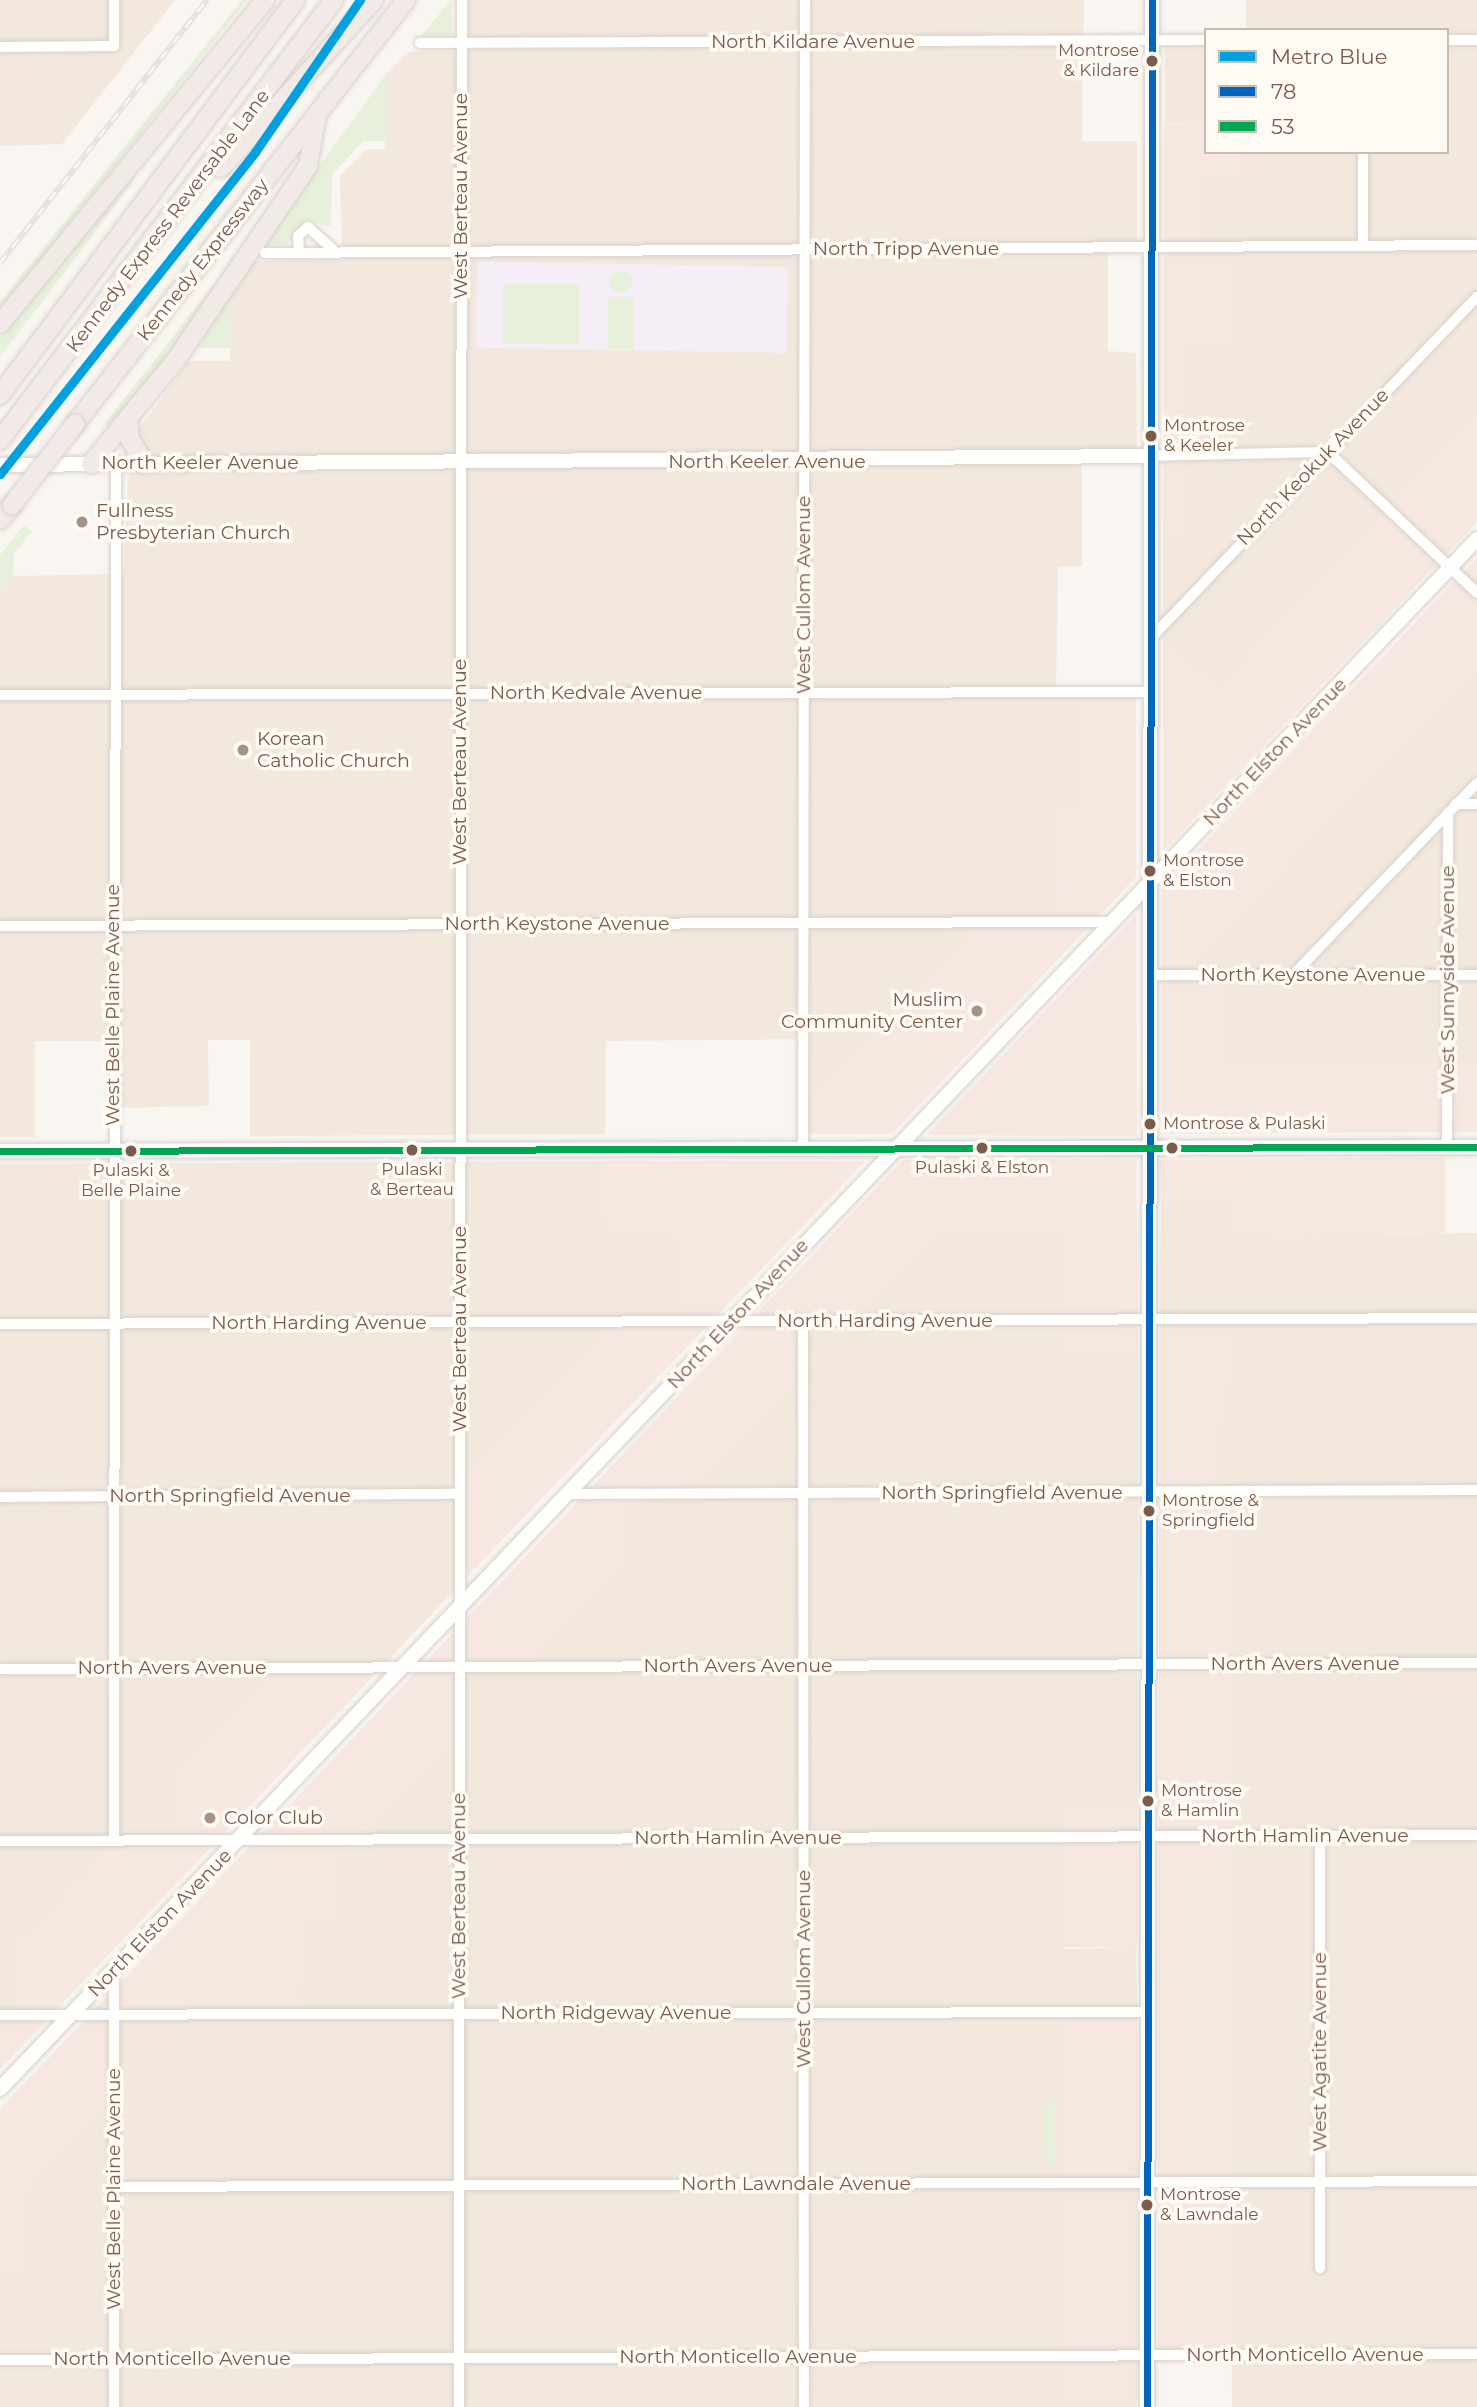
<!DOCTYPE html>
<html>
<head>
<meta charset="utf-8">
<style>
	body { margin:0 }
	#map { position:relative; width:1477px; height:2407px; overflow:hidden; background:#f9f5f0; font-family:Montserrat,sans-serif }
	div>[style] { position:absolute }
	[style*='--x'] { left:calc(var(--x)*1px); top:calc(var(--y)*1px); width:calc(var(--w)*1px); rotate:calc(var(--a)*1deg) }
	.residential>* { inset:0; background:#f2e8de; transform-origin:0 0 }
	.commercial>* { inset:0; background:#f6e8e1; transform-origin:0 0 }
	.education>* { inset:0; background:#f6eef6; transform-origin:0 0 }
	.green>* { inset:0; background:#e7f0db; transform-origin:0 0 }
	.round { border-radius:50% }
	.roads { filter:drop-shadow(0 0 2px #d7d1cb) drop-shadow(0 0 2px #d7d1cb) }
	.street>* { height:10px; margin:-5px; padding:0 5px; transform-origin:5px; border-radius:5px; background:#fefefd }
	.secondary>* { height:14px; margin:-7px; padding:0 7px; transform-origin:7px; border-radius:7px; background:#fefefd }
	.highway>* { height:18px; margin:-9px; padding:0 9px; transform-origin:9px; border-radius:9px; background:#f2eae7 }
	.rail>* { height:6px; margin-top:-3px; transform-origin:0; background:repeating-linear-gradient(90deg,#fffaf3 0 10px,#e6e3e7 0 20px); box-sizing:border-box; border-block:2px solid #e6e3e7 }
	.bridges { filter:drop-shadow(0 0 2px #dad1cc) drop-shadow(0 0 2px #dad1cc) }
	.highway-bridge>* { height:18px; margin:-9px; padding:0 9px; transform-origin:9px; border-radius:9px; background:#f2eae7 }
	.bus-1>* { height:7px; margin:-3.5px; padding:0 3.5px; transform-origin:3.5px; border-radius:3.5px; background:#0065bd }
	.bus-2>* { height:7px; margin:-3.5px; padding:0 3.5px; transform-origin:3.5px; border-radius:3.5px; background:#00a651 }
	.metro-1>* { height:9px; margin:-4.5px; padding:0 4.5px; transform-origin:4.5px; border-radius:4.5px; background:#00a1de }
	.dots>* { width:19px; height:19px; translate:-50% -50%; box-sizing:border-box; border:4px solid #fffaf3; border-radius:50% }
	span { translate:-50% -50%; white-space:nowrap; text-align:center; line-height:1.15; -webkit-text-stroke:7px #fffaf3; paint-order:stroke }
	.bus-label { font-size:17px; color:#7a5c4d }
	.right { translate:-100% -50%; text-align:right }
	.left { translate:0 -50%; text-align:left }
	.street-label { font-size:19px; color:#7a5c4d }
	.poi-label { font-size:19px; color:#7a5c4d }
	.legend { position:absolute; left:1204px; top:28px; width:245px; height:126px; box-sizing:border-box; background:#fffaf3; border:2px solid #cabbb1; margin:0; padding:9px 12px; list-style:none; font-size:21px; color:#7a5c4d }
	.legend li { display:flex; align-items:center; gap:14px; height:35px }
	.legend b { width:35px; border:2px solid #cabbb1 }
</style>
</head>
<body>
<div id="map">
	<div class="residential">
		<div style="clip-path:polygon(0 0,175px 0,62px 144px,0 146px)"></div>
		<div style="clip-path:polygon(469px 0,1084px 0,1082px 141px,1137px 141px,1137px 252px,1108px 251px,1108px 351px,1136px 353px,1137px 460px,1082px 460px,1082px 566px,1058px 567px,1056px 690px,1082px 690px,1081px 807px,1055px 807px,1057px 923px,982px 923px,805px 1106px,805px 1039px,606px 1041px,605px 1134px,250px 1136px,250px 1040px,208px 1040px,209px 1106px,114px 1108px,115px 1041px,35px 1041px,35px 1137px,0 1137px,0 593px,13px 576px,124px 574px,128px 480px,139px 429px,189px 361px,230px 361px,230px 296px,252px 261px,342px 260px,340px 176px,366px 149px,385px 149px,386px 74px,407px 52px,468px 51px)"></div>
		<div style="clip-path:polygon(1246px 0,1477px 0,1477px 415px,1217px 688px,1163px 637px,1163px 536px,1186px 536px,1181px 346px,1233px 346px,1204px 247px,1204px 176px,1239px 177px,1240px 152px,1447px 152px,1447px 30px,1246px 30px)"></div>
		<div style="left:1206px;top:42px;width:81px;height:41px;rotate:90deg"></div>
		<div style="clip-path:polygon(1477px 666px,1477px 1062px,1224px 1063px,1224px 974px,1183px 974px)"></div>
		<div style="clip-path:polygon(604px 1161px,605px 1235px,675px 1235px,675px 1324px,461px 1583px,380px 1669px,176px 1842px,17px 1942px,17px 2016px,0 2016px,0 1164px)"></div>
		<div style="clip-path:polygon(1161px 1203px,1233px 1203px,1234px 1235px,1477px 1233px,1477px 2407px,1232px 2407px,1229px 1494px,1217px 1493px,1218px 1420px,1229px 1419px,1160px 1322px)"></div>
		<div style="clip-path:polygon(1064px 1231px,1065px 1351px,1138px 1351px,1137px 1806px,1064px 1808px,1065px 1949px,1136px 1947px,1137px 2012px,1063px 2401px,1136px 2402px,1136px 2407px,0 2407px,0 2272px,28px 2272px,28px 2188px,113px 2099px,113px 2012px,302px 1925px,338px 1839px,458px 1665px,803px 1320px,852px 1321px,938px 1232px)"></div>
	</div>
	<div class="commercial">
		<div style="clip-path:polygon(1206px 123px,1206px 152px,1240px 152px,1239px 177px,1204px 177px,1205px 247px,1232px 247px,1233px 346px,1181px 347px,1187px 536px,1163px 536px,1164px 124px)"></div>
		<div style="clip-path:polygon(1477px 415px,1477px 522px,1163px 851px,1163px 637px,1217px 687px)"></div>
		<div style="clip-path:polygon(1477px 558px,1477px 666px,1184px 973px,1224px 973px,1224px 1063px,1477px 1062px,1477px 1132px,1162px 1134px,1162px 888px)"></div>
		<div style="clip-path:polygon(1082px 690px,1136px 690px,1136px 877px,892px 1134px,805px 1134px,805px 1106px,982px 923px,1057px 923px,1055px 806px,1081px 806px)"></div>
		<div style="clip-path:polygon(1136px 915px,1137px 1136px,927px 1135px)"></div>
		<div style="clip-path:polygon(1445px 1157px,1445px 1233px,1233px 1235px,1233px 1203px,1161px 1203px,1160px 1160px)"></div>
		<div style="clip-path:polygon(1136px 1159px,1138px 1351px,1065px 1351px,1064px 1231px,939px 1232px,852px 1321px,803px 1320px,802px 1376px,690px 1492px,626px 1492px,625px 1561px,527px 1665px,458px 1666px,457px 1738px,360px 1839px,338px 1839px,337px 1924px,302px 1925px,301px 2011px,113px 2012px,113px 2099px,29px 2188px,28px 2272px,0 2272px,0 2109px,903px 1160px)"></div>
		<div style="clip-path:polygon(604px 1161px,865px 1161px,461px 1583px,461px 1475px,612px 1324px,675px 1323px,675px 1235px,605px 1235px)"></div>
		<div style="clip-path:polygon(1160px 1322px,1230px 1322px,1229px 1420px,1218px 1421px,1217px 1493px,1229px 1494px,1233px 2354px,1158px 2353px)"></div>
		<div style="clip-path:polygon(380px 1669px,0 2069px,0 2016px,17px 2015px,17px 1943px,115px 1843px,176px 1842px,176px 1773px,276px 1670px)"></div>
		<div style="left:1137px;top:1806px;width:141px;height:73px;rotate:90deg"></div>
		<div style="left:1064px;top:2012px;width:73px;height:390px"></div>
	</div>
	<div class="education">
		<div style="left:788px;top:267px;width:86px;height:311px;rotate:91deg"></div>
	</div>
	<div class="green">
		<div style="clip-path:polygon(242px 0,247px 0,0 311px,0 302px)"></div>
		<div style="clip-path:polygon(451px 0,453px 36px,421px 36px)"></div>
		<div style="clip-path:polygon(386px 74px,385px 141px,363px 141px,332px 175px,331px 227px,307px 221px,287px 245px,262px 245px)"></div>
		<div style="clip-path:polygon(139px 167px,132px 184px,0 357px,0 337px)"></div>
		<div style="clip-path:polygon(236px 256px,157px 370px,110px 429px,104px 424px)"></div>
		<div class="round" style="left:610px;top:271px;width:22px;height:22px"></div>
		<div style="left:503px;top:283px;width:76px;height:61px"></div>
		<div style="clip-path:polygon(230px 296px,230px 348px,197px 348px)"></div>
		<div style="left:608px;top:297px;width:26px;height:52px"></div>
		<div style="clip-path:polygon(24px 525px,32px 531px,14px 554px,13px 576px,0 593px,0 555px)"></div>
		<div style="left:1055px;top:2102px;width:63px;height:11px;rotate:89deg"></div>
	</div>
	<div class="roads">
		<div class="street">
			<div style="--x:1447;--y:40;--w:30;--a:0"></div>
			<div style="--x:420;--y:43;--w:786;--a:-0.22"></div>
			<div style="--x:0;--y:47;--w:114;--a:-0.5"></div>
			<div style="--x:114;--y:46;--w:46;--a:-90"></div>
			<div style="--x:1363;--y:246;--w:94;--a:-90"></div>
			<div style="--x:265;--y:253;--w:1212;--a:-0.38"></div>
			<div style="--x:299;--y:253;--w:17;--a:-93"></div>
			<div style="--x:298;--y:236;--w:13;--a:-42"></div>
			<div style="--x:308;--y:227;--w:38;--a:42"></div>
			<div style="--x:1151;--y:456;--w:177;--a:-1.3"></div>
			<div style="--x:1328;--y:452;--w:205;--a:43.4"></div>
			<div style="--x:1151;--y:638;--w:472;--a:-46.3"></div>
			<div style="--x:0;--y:695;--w:1150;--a:-0.15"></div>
			<div style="--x:1456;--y:804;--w:21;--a:0"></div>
			<div style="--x:0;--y:926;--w:1113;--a:-0.21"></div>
			<div style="--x:1150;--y:975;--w:327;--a:0"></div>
			<div style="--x:1293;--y:975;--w:266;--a:-46.2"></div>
			<div style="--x:803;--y:1147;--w:1147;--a:-89.9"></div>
			<div style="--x:1447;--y:1147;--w:334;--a:-89.8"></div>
			<div style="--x:803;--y:1322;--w:1085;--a:89.95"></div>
			<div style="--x:0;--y:1324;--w:1477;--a:-0.23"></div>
			<div style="--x:569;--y:1494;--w:908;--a:-0.25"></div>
			<div style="--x:0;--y:1497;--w:459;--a:-0.4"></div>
			<div style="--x:0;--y:1669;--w:1477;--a:-0.23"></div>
			<div style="--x:1320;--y:1836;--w:432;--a:90"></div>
			<div style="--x:0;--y:1841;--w:1477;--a:-0.23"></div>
			<div style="--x:114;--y:1841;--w:1377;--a:-89.92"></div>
			<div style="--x:0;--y:2015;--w:1148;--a:-0.15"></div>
			<div style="--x:114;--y:2187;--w:1363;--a:-0.25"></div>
			<div style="--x:0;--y:2360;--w:1477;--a:-0.23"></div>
			<div style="--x:114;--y:2407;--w:435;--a:-90"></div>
			<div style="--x:459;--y:2407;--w:2407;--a:-89.93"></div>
		</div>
		<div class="secondary">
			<div style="--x:0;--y:465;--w:1151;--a:-0.45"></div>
			<div style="--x:0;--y:1151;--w:1477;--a:-0.16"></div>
			<div style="--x:0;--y:2089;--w:2141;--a:-46.38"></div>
			<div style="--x:1147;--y:2407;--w:2407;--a:-89.88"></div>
		</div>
		<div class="highway">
			<div style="--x:221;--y:168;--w:227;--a:-47.7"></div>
			<div style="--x:0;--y:324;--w:419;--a:-50.7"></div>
			<div style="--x:0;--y:395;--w:493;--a:-53.2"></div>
			<div style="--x:75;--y:424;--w:538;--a:-52.02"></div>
			<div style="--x:0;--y:440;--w:552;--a:-52.8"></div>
			<div style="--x:91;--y:464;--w:59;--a:-51.2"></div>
			<div style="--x:145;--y:464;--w:29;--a:-121"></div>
			<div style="--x:130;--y:439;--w:21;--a:-95"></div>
			<div style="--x:128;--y:418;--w:75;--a:-50.4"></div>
			<div style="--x:176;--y:360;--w:235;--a:-55.8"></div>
			<div style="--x:308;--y:166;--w:47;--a:-80.1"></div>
			<div style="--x:0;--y:520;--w:19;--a:-51"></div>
		</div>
	</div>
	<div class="rail">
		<div style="--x:0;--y:263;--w:335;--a:-51.8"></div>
	</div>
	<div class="bridges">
		<div class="highway-bridge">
			<div style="--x:12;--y:505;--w:103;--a:-52.1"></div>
		</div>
	</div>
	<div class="bus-1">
		<div style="--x:1147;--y:2407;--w:2407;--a:-89.88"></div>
	</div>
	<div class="bus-2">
		<div style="--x:0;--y:1151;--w:1477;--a:-0.16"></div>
	</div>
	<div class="metro-1">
		<div style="--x:0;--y:474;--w:411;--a:-51.6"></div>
		<div style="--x:255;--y:152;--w:185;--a:-55.4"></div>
	</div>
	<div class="dots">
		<div style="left:1152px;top:61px;background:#7a5c4d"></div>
		<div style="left:1151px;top:436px;background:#7a5c4d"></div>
		<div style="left:82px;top:522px;background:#a69286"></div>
		<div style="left:243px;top:750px;background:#a69286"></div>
		<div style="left:1150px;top:871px;background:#7a5c4d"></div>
		<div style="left:977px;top:1011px;background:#a69286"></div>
		<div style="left:1150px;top:1124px;background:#7a5c4d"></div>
		<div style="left:982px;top:1148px;background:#7a5c4d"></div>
		<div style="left:1172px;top:1148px;background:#7a5c4d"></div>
		<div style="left:412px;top:1150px;background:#7a5c4d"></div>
		<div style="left:131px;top:1151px;background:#7a5c4d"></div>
		<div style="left:1149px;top:1511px;background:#7a5c4d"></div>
		<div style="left:1148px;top:1801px;background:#7a5c4d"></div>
		<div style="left:210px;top:1818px;background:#a69286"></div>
		<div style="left:1147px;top:2205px;background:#7a5c4d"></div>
	</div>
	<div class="bus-label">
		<span class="right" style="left:1139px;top:61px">Montrose<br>&amp; Kildare</span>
		<span class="left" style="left:1164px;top:436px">Montrose<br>&amp; Keeler</span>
		<span class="left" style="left:1163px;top:871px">Montrose<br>&amp; Elston</span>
		<span class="left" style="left:1163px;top:1124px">Montrose &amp; Pulaski</span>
		<span style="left:982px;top:1168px">Pulaski &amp; Elston</span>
		<span style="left:412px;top:1180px">Pulaski<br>&amp; Berteau</span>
		<span style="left:131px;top:1181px">Pulaski &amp;<br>Belle Plaine</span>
		<span class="left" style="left:1162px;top:1511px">Montrose &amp;<br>Springfield</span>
		<span class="left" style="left:1161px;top:1801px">Montrose<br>&amp; Hamlin</span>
		<span class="left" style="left:1160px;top:2205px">Montrose<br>&amp; Lawndale</span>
	</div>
	<div class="street-label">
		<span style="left:813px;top:42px">North Kildare Avenue</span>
		<span style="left:461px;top:196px;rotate:-90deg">West Berteau Avenue</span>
		<span style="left:168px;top:221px;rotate:-53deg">Kennedy Express Reversable Lane</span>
		<span style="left:906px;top:249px">North Tripp Avenue</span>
		<span style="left:203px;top:260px;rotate:-52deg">Kennedy Expressway</span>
		<span style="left:767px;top:462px">North Keeler Avenue</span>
		<span style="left:200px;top:463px">North Keeler Avenue</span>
		<span style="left:1313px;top:467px;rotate:-46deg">North Keokuk Avenue</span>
		<span style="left:804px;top:595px;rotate:-90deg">West Cullom Avenue</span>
		<span style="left:596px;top:693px">North Kedvale Avenue</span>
		<span style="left:1275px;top:752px;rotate:-46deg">North Elston Avenue</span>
		<span style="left:460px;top:762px;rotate:-90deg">West Berteau Avenue</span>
		<span style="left:557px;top:924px">North Keystone Avenue</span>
		<span style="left:1313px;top:975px">North Keystone Avenue</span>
		<span style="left:1448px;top:980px;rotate:-90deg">West Sunnyside Avenue</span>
		<span style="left:113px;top:1005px;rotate:-90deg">West Belle Plaine Avenue</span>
		<span style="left:738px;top:1314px;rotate:-47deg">North Elston Avenue</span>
		<span style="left:885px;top:1321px">North Harding Avenue</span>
		<span style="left:319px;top:1323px">North Harding Avenue</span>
		<span style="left:460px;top:1329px;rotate:-90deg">West Berteau Avenue</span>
		<span style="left:1002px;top:1493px">North Springfield Avenue</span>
		<span style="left:230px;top:1496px">North Springfield Avenue</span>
		<span style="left:1305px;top:1664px">North Avers Avenue</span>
		<span style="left:738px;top:1666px">North Avers Avenue</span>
		<span style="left:172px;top:1668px">North Avers Avenue</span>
		<span style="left:1305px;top:1836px">North Hamlin Avenue</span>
		<span style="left:738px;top:1838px">North Hamlin Avenue</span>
		<span style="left:459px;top:1896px;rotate:-90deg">West Berteau Avenue</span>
		<span style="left:160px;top:1923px;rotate:-46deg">North Elston Avenue</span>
		<span style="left:804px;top:1969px;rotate:-90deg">West Cullom Avenue</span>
		<span style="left:616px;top:2013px">North Ridgeway Avenue</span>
		<span style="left:1320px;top:2052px;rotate:-90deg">West Agatite Avenue</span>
		<span style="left:796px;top:2184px">North Lawndale Avenue</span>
		<span style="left:114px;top:2189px;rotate:-90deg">West Belle Plaine Avenue</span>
		<span style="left:1305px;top:2355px">North Monticello Avenue</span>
		<span style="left:738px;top:2357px">North Monticello Avenue</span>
		<span style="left:172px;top:2359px">North Monticello Avenue</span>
	</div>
	<div class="poi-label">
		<span class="left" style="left:96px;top:522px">Fullness<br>Presbyterian Church</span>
		<span class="left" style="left:257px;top:750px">Korean<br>Catholic Church</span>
		<span class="right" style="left:963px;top:1011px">Muslim<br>Community Center</span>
		<span class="left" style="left:224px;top:1818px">Color Club</span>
	</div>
	<ul class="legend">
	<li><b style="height:9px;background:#00a1de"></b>Metro Blue</li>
	<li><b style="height:9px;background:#0065bd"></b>78</li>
	<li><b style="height:9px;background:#00a651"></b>53</li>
	</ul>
</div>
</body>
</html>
